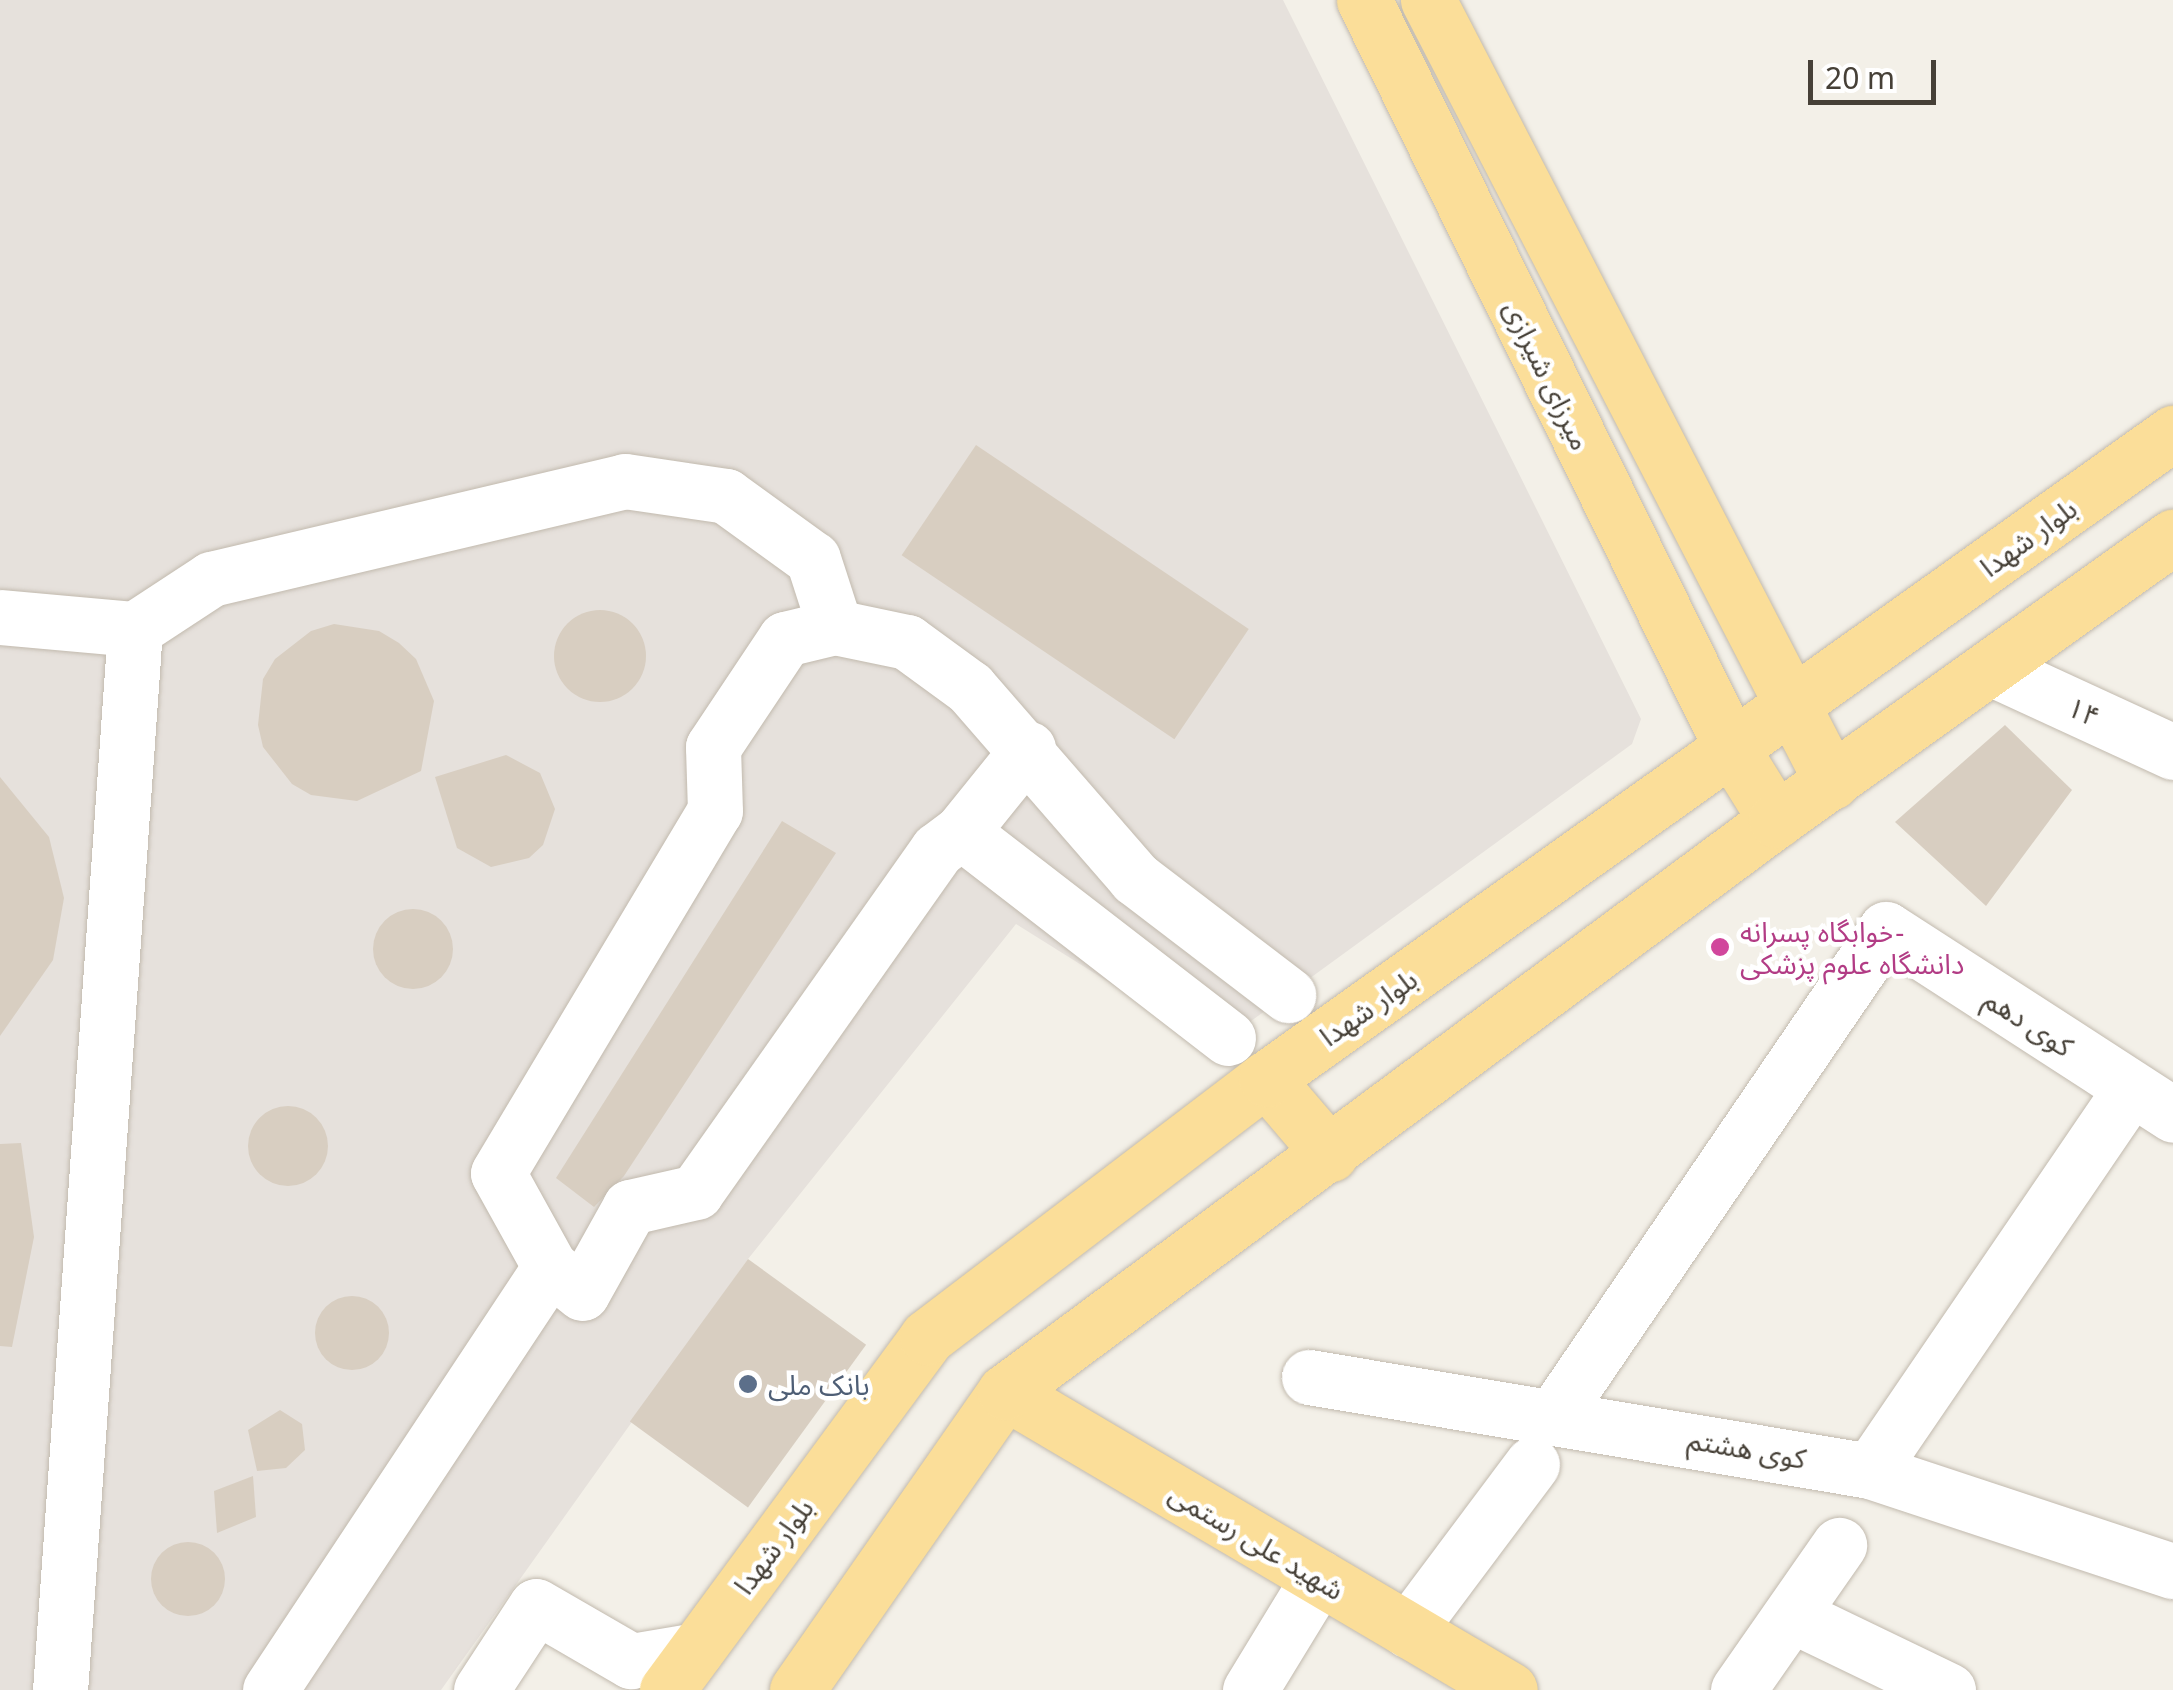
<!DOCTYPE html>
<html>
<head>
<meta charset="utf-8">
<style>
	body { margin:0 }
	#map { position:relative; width:2173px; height:1690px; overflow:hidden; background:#f3f0e8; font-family:"Noto Sans","Noto Sans Arabic",sans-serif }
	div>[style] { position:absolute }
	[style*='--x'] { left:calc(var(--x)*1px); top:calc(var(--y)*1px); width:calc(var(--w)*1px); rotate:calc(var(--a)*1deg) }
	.industrial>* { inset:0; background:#e6e1dc }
	.building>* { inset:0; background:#d8cec1; transform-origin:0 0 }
	.round { border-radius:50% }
	.roads { filter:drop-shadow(0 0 2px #c2baae) drop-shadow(0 0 2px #c2baae) }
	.minor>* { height:55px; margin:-27.5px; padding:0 27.5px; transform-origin:27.5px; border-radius:27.5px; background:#fff }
	.major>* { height:55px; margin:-27.5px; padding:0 27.5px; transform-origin:27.5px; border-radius:27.5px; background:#fbde99 }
	.dots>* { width:28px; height:28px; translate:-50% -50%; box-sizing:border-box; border:5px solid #fff; border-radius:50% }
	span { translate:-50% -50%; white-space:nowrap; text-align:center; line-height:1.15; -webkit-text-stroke:9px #fff; paint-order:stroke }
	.street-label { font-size:28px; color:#464037 }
	.hotel-label { font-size:28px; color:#b23c85 }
	.left { translate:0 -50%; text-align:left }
	.service-label { font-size:28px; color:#4e5e75 }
	.scale { position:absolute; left:1808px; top:60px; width:128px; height:45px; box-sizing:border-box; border:5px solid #464037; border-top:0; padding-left:12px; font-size:30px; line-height:35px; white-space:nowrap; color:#464037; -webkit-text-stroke:8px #fff; paint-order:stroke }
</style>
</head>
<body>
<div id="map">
	<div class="industrial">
		<div style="clip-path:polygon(0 0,1283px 0,1641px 719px,1632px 744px,1214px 1048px,1016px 924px,748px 1259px,441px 1690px,0 1690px)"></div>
	</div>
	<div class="building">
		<div style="left:976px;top:445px;width:329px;height:133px;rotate:34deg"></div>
		<div class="round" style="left:554px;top:610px;width:92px;height:92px"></div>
		<div style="clip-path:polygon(334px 624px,379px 631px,399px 643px,416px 659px,434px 701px,421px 771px,357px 801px,311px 795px,292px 784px,263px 747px,258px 725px,263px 679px,275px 659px,311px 631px)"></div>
		<div style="clip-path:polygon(2005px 725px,2072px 790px,1986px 906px,1895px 822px)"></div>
		<div style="clip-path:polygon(506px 755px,540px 773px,555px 809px,543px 845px,529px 858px,491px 867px,457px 848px,435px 777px)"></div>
		<div style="clip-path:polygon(0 777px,49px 837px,64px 898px,53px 960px,0 1036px)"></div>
		<div style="clip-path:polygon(782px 821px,836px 853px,624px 1176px,594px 1207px,556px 1178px)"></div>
		<div class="round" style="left:373px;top:909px;width:80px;height:80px"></div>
		<div class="round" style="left:248px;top:1106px;width:80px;height:80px"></div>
		<div style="clip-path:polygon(21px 1143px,34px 1237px,12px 1347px,0 1346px,0 1144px)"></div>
		<div style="left:748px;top:1259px;width:146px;height:201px;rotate:36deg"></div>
		<div class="round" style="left:315px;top:1296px;width:74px;height:74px"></div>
		<div style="clip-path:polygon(280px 1410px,302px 1424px,305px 1450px,286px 1468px,257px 1471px,248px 1430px)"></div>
		<div style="clip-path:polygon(253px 1476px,256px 1517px,217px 1533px,214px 1491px)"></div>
		<div class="round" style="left:151px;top:1542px;width:74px;height:74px"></div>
	</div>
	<div class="roads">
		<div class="minor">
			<div style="--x:0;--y:617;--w:136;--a:5.1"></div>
			<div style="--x:135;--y:629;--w:1064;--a:94.04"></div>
			<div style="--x:135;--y:629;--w:91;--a:-33.3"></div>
			<div style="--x:211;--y:579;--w:425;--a:-13.3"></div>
			<div style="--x:625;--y:481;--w:102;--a:8.4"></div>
			<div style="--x:726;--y:496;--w:107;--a:35.9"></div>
			<div style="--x:813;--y:559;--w:71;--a:72.1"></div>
			<div style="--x:1995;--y:670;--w:196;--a:24.7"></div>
			<div style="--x:961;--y:832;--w:107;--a:-51.1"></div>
			<div style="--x:1228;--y:1038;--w:337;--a:-142.3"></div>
			<div style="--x:961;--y:832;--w:30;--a:143"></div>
			<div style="--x:937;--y:850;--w:418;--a:125.2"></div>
			<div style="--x:696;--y:1192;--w:68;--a:167.2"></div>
			<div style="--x:630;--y:1207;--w:98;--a:119.2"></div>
			<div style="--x:582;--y:1293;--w:41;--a:-140.9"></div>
			<div style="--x:550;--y:1267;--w:107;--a:-119"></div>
			<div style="--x:498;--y:1173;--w:422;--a:-59.1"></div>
			<div style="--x:715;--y:811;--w:64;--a:-91.8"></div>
			<div style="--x:713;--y:747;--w:130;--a:-56.3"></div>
			<div style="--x:785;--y:639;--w:51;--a:-13.5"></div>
			<div style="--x:835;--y:627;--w:74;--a:11.8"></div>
			<div style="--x:907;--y:642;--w:78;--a:36.1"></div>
			<div style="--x:970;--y:688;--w:252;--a:49"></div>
			<div style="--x:1135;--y:878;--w:193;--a:37.4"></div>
			<div style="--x:1309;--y:1377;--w:569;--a:9.51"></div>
			<div style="--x:1870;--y:1471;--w:319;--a:18.3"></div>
			<div style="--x:1555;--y:1414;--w:587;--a:-55.69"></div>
			<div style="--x:1886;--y:929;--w:342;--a:32.9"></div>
			<div style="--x:1870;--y:1471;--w:463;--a:-55.7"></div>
			<div style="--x:1794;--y:1616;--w:171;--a:25.7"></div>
			<div style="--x:1408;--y:1630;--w:207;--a:-53.2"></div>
			<div style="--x:270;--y:1690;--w:507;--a:-56.5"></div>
			<div style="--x:481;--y:1690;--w:100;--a:-56.8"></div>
			<div style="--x:536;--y:1606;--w:110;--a:30.1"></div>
			<div style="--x:631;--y:1661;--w:66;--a:-9.6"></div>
			<div style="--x:1250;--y:1690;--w:132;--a:-58.6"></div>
			<div style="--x:1738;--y:1690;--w:177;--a:-55.1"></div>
		</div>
		<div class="major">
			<div style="--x:1364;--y:0;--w:835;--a:63.83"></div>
			<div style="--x:1732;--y:749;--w:84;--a:58.2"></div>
			<div style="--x:1428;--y:0;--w:880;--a:62.68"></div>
			<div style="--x:1266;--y:1079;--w:99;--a:49.5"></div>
			<div style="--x:1005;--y:1392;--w:586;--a:30.54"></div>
			<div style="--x:667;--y:1690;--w:438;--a:-53.6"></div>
			<div style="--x:927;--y:1337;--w:426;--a:-37.3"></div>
			<div style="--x:1266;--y:1079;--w:1114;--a:-35.46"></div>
			<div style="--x:797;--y:1690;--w:363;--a:-55.1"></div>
			<div style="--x:1005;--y:1392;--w:960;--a:-36.57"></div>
			<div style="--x:1776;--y:820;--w:488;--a:-35.5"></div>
		</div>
	</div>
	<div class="dots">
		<div style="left:1720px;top:947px;background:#d1479c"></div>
		<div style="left:748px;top:1384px;background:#5c6f8a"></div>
	</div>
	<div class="street-label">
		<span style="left:1548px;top:375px;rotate:64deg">میرزای شیرازی</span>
		<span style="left:2028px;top:537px;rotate:-36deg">بلوار شهدا</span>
		<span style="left:2084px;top:711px;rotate:25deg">۱۴</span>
		<span style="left:1368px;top:1007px;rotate:-35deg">بلوار شهدا</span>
		<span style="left:2029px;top:1022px;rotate:33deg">کوی دهم</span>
		<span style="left:1747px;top:1448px;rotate:10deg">کوی هشتم</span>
		<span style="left:1257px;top:1541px;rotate:31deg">شهید علی رستمی</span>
		<span style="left:773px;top:1546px;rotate:-53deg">بلوار شهدا</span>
	</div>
	<div class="hotel-label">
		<span class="left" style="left:1740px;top:947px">خوابگاە پسرانە-<br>دانشگاە علوم پزشکی</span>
	</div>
	<div class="service-label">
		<span class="left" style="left:768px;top:1384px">بانک ملی</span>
	</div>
	<div class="scale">20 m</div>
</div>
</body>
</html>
